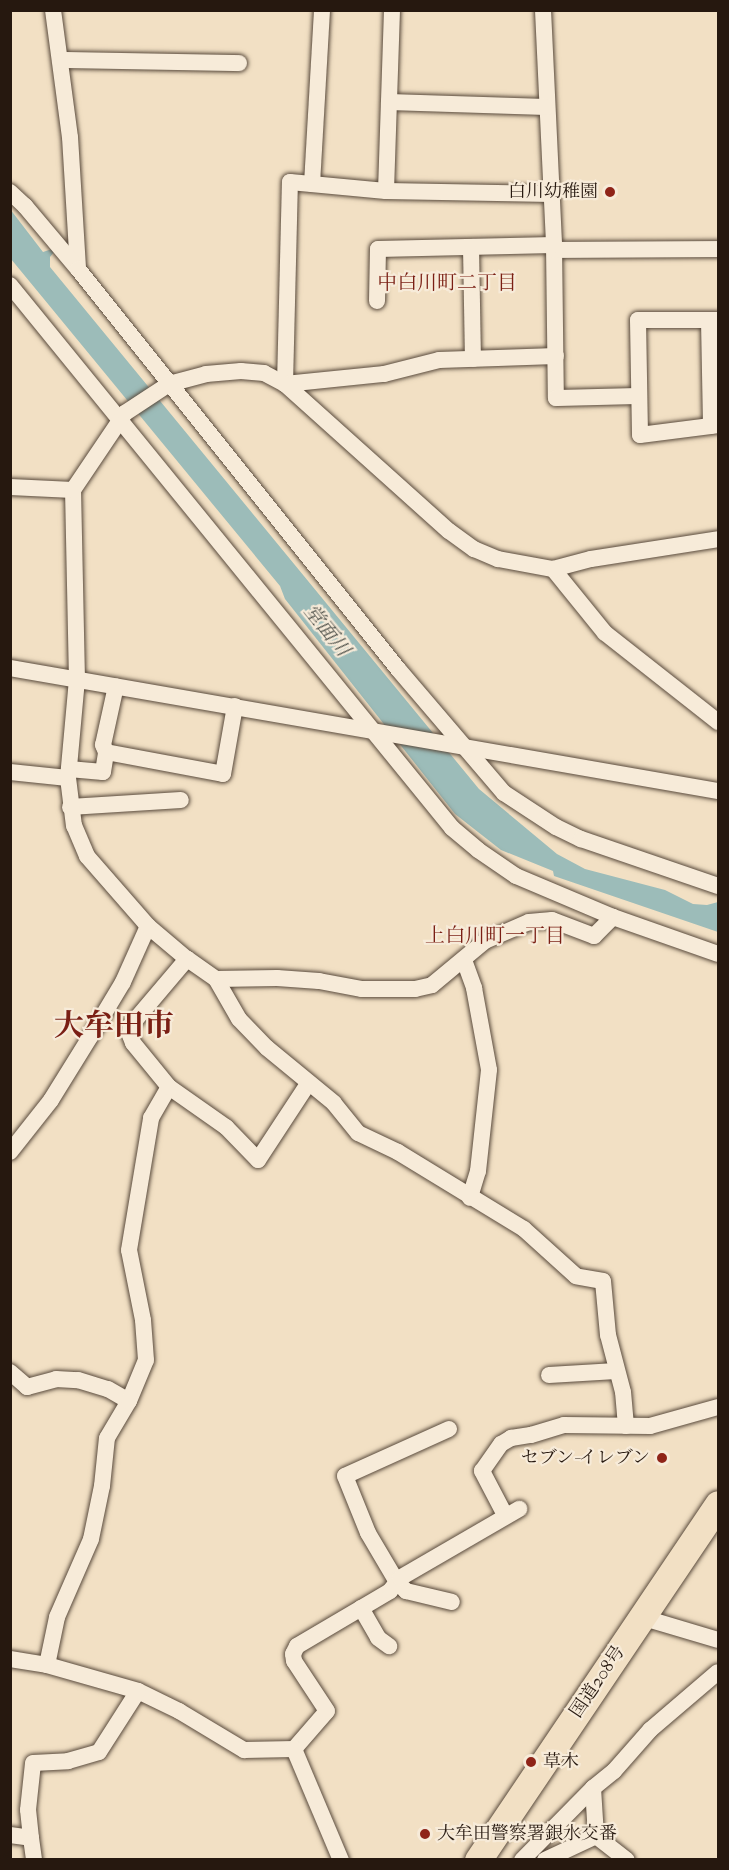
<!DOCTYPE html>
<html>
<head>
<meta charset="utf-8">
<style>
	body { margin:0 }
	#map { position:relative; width:729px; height:1870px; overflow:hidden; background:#f2e0c4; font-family:"IM FELL French Canon","Noto Serif JP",serif }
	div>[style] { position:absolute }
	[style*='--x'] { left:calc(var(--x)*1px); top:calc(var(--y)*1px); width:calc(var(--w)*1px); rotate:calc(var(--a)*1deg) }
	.water>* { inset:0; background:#9cbcb9 }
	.roads { filter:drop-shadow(0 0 2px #594a3c) drop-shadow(0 0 2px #594a3c) }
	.minor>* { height:16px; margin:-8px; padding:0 8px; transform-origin:8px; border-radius:8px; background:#f7ebd9 }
	.trunk>* { height:27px; margin:-13.5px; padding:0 13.5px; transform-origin:13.5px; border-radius:13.5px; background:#f2e0c4 }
	.dots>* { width:16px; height:16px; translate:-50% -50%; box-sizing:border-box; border:3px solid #f7ebd9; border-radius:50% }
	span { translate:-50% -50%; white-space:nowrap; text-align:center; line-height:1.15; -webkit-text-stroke:4.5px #f7ebd9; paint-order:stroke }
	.poi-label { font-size:18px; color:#26180f }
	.right { translate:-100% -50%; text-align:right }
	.left { translate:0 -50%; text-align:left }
	.street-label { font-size:18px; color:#26180f }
	.neighbourhood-label { font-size:20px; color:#7a1f14 }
	.water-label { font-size:20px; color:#4f514a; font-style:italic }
	.town-label { font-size:30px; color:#7a1f14; font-weight:700 }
	.frame { position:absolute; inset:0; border:12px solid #26180f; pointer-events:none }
</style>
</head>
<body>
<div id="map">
	<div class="water">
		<div style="clip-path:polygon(10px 209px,43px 252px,52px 249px,54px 252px,50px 257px,50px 267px,479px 789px,557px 854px,585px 869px,665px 890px,693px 904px,707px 905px,718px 902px,718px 932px,554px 876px,553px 871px,501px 850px,455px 814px,285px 599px,280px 586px,11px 259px)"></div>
	</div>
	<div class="roads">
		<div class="minor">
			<div style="--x:53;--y:10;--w:128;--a:82.4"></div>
			<div style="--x:70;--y:137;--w:132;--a:86.5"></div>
			<div style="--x:543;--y:10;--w:235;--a:87.3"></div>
			<div style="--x:554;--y:245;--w:153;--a:89.3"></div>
			<div style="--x:556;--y:398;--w:83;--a:-1.4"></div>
			<div style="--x:60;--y:60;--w:179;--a:1"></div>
			<div style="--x:389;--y:102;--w:157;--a:1.8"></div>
			<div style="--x:312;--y:184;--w:174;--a:-86.7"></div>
			<div style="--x:386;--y:191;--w:181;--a:-88.1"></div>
			<div style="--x:10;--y:192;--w:21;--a:43"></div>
			<div style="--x:25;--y:206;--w:82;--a:49.9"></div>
			<div style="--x:78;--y:269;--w:512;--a:51.34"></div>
			<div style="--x:398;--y:669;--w:163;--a:49.5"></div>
			<div style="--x:504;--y:793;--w:62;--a:33.2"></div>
			<div style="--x:556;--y:827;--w:28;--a:26"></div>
			<div style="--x:581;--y:839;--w:145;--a:18.9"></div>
			<div style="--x:471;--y:247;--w:112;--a:89"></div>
			<div style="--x:554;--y:250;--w:164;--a:-0.3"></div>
			<div style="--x:10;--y:285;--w:700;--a:50.85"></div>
			<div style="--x:452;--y:828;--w:34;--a:40"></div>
			<div style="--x:478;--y:850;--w:46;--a:34.4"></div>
			<div style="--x:516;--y:876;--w:105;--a:22.9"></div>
			<div style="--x:613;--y:917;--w:111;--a:19.4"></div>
			<div style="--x:377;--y:301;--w:52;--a:-88.9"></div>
			<div style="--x:378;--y:249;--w:176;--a:-1.3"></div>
			<div style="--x:709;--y:320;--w:106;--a:88.9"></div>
			<div style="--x:718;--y:320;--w:80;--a:180"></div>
			<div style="--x:638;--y:320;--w:115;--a:89"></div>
			<div style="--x:640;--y:435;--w:79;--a:-7.3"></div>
			<div style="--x:285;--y:384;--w:202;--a:-88.6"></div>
			<div style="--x:290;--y:182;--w:96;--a:5.4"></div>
			<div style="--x:386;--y:191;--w:166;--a:1"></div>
			<div style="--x:285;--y:384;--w:100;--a:-5.8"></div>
			<div style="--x:384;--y:374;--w:57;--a:-14.3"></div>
			<div style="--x:439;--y:360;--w:117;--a:-2"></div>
			<div style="--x:10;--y:487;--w:63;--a:2.7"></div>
			<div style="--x:553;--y:569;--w:82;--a:50.9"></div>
			<div style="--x:605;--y:633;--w:144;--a:38.2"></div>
			<div style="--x:10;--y:668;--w:719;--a:9.86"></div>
			<div style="--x:106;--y:752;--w:8;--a:-113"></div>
			<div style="--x:103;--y:745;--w:60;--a:-77.6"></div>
			<div style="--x:69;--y:769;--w:34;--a:5"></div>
			<div style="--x:103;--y:772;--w:20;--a:-81"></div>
			<div style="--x:106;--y:752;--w:119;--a:10.6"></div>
			<div style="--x:223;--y:774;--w:69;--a:-80"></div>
			<div style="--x:10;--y:772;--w:58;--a:5.9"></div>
			<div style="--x:70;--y:807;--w:111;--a:-3.6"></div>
			<div style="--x:464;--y:960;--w:30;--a:70"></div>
			<div style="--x:474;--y:988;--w:83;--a:79.6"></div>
			<div style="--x:489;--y:1070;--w:102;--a:96.2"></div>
			<div style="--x:478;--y:1171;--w:28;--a:107"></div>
			<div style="--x:216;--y:979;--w:61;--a:-0.9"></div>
			<div style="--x:277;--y:978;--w:42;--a:4.1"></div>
			<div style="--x:319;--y:981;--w:44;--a:10.5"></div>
			<div style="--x:362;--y:989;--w:53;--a:0"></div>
			<div style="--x:415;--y:989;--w:17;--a:-13"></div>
			<div style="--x:432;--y:985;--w:69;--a:-39.7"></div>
			<div style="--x:485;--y:941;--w:48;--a:-23.4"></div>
			<div style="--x:529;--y:922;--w:23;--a:-5"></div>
			<div style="--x:552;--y:920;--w:45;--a:20.9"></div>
			<div style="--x:594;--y:936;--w:27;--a:-45"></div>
			<div style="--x:169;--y:1087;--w:70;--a:35.1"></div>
			<div style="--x:226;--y:1127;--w:46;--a:45.9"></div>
			<div style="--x:258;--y:1160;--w:91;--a:-56.7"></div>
			<div style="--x:10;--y:1152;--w:66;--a:-51.7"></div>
			<div style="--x:51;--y:1100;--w:74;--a:-58.2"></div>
			<div style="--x:90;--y:1037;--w:64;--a:-59"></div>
			<div style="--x:123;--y:982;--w:61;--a:-65.9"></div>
			<div style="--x:10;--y:1372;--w:23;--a:41"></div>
			<div style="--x:27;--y:1387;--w:30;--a:-15"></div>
			<div style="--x:56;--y:1379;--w:22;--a:3"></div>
			<div style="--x:78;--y:1380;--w:31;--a:17"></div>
			<div style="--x:108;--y:1389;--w:24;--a:30"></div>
			<div style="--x:549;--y:1375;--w:67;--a:-3.4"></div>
			<div style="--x:626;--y:1426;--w:34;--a:-95"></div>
			<div style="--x:623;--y:1392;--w:59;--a:-104.7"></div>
			<div style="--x:608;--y:1335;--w:54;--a:-95.3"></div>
			<div style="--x:603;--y:1281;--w:27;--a:-170"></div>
			<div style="--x:576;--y:1276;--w:70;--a:-137.9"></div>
			<div style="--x:524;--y:1229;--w:148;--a:-148.6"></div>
			<div style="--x:398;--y:1152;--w:44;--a:-154.6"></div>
			<div style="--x:358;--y:1133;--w:38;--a:-129"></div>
			<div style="--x:334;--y:1103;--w:87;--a:-140.6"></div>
			<div style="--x:267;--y:1048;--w:40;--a:-134"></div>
			<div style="--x:239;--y:1019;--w:46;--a:-119.9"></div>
			<div style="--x:216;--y:979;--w:35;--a:-145"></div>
			<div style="--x:187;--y:959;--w:51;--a:-139.8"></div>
			<div style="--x:148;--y:926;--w:93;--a:-131.1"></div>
			<div style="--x:87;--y:856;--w:33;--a:-113"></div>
			<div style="--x:74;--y:826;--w:48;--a:-97.1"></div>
			<div style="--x:68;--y:778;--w:98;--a:-84.8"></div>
			<div style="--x:77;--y:680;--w:190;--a:-91.2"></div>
			<div style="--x:73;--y:490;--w:93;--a:-56"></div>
			<div style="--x:125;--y:413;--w:53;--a:-33.4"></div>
			<div style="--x:169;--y:384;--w:38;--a:-15"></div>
			<div style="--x:206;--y:374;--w:35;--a:-5"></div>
			<div style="--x:241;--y:371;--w:23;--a:5"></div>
			<div style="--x:264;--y:373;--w:24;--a:28"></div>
			<div style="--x:285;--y:384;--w:220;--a:41.9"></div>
			<div style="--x:449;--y:531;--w:31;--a:36"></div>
			<div style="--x:474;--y:549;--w:26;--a:23"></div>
			<div style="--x:498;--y:559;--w:56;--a:10.3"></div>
			<div style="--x:553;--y:569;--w:39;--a:-15"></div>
			<div style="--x:591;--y:559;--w:129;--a:-8.9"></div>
			<div style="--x:449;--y:1429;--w:114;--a:155.7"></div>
			<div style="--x:345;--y:1476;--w:61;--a:68"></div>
			<div style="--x:368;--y:1533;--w:57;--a:59.4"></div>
			<div style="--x:397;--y:1582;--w:13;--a:45"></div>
			<div style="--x:406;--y:1591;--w:47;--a:13.4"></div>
			<div style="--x:505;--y:1515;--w:50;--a:-117.6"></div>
			<div style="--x:482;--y:1471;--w:33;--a:-55"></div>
			<div style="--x:501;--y:1444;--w:12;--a:-31"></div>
			<div style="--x:511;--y:1438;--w:20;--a:-9"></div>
			<div style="--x:531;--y:1435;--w:34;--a:-17"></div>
			<div style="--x:564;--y:1425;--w:86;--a:0.7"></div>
			<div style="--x:650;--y:1426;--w:71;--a:-15.6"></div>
			<div style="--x:361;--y:1608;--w:34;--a:60"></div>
			<div style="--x:378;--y:1638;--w:14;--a:36"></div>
			<div style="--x:641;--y:1617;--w:80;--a:16.6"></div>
			<div style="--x:10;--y:1659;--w:37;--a:9"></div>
			<div style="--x:47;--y:1665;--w:95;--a:15.9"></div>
			<div style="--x:138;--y:1691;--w:46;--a:26"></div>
			<div style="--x:179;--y:1711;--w:76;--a:31"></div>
			<div style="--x:244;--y:1750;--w:50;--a:-1.1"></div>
			<div style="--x:294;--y:1749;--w:50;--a:-49"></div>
			<div style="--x:327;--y:1711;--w:60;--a:-123.4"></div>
			<div style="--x:294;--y:1661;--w:7;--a:-98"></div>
			<div style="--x:293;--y:1654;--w:9;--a:-63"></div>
			<div style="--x:297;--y:1646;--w:108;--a:-30.6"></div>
			<div style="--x:390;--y:1591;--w:16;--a:-52"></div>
			<div style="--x:400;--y:1578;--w:138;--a:-30.1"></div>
			<div style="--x:47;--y:1665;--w:49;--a:-78.2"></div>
			<div style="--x:57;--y:1617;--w:85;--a:-66.4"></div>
			<div style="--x:91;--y:1539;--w:54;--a:-78.3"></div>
			<div style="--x:102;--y:1486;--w:48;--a:-84.1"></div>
			<div style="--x:107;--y:1438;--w:43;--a:-59.3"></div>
			<div style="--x:129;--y:1401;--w:44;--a:-67.5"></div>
			<div style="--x:146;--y:1360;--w:40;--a:-94.3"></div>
			<div style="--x:143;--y:1320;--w:71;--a:-101.3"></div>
			<div style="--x:129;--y:1250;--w:134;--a:-80.5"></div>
			<div style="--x:151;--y:1118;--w:36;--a:-60"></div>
			<div style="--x:169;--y:1087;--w:57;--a:-129.3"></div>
			<div style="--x:133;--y:1043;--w:9;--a:-111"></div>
			<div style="--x:130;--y:1035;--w:10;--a:-84"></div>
			<div style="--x:131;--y:1025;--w:87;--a:-49.7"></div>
			<div style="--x:294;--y:1749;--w:121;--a:67.1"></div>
			<div style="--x:593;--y:1788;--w:48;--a:86.4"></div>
			<div style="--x:596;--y:1836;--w:39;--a:38"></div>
			<div style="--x:10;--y:1835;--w:21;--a:8"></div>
			<div style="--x:31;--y:1838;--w:28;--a:-96"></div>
			<div style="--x:28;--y:1810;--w:47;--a:-83.9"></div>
			<div style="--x:33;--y:1763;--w:35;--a:-3"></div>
			<div style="--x:68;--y:1761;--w:32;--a:-16"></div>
			<div style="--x:99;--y:1752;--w:72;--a:-57.4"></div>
			<div style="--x:31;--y:1838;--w:22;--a:82"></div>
			<div style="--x:522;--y:1860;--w:101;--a:-45.4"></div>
			<div style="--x:593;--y:1788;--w:27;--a:-39"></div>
			<div style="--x:614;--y:1771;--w:55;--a:-48.7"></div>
			<div style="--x:650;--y:1730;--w:89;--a:-40.5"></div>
			<div style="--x:545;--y:1860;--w:56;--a:-25.2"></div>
		</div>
		<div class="trunk">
			<div style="--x:478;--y:1860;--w:429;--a:-56"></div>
		</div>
	</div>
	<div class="dots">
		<div style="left:610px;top:192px;background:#8f2418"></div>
		<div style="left:662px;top:1458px;background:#8f2418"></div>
		<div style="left:531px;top:1762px;background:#8f2418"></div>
		<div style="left:425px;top:1834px;background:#8f2418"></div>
	</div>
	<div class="poi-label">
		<span class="right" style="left:598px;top:192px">白川幼稚園</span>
		<span class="right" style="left:650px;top:1458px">セブン-イレブン</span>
		<span class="left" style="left:543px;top:1762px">草木</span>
		<span class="left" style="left:437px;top:1834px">大牟田警察署銀水交番</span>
	</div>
	<div class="street-label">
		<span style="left:598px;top:1682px;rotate:-56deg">国道208号</span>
	</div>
	<div class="neighbourhood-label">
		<span style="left:447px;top:282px">中白川町二丁目</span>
		<span style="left:495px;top:935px">上白川町一丁目</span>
	</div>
	<div class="water-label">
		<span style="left:327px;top:630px;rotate:51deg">堂面川</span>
	</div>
	<div class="town-label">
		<span style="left:114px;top:1026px">大牟田市</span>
	</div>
	<div class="frame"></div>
</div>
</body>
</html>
